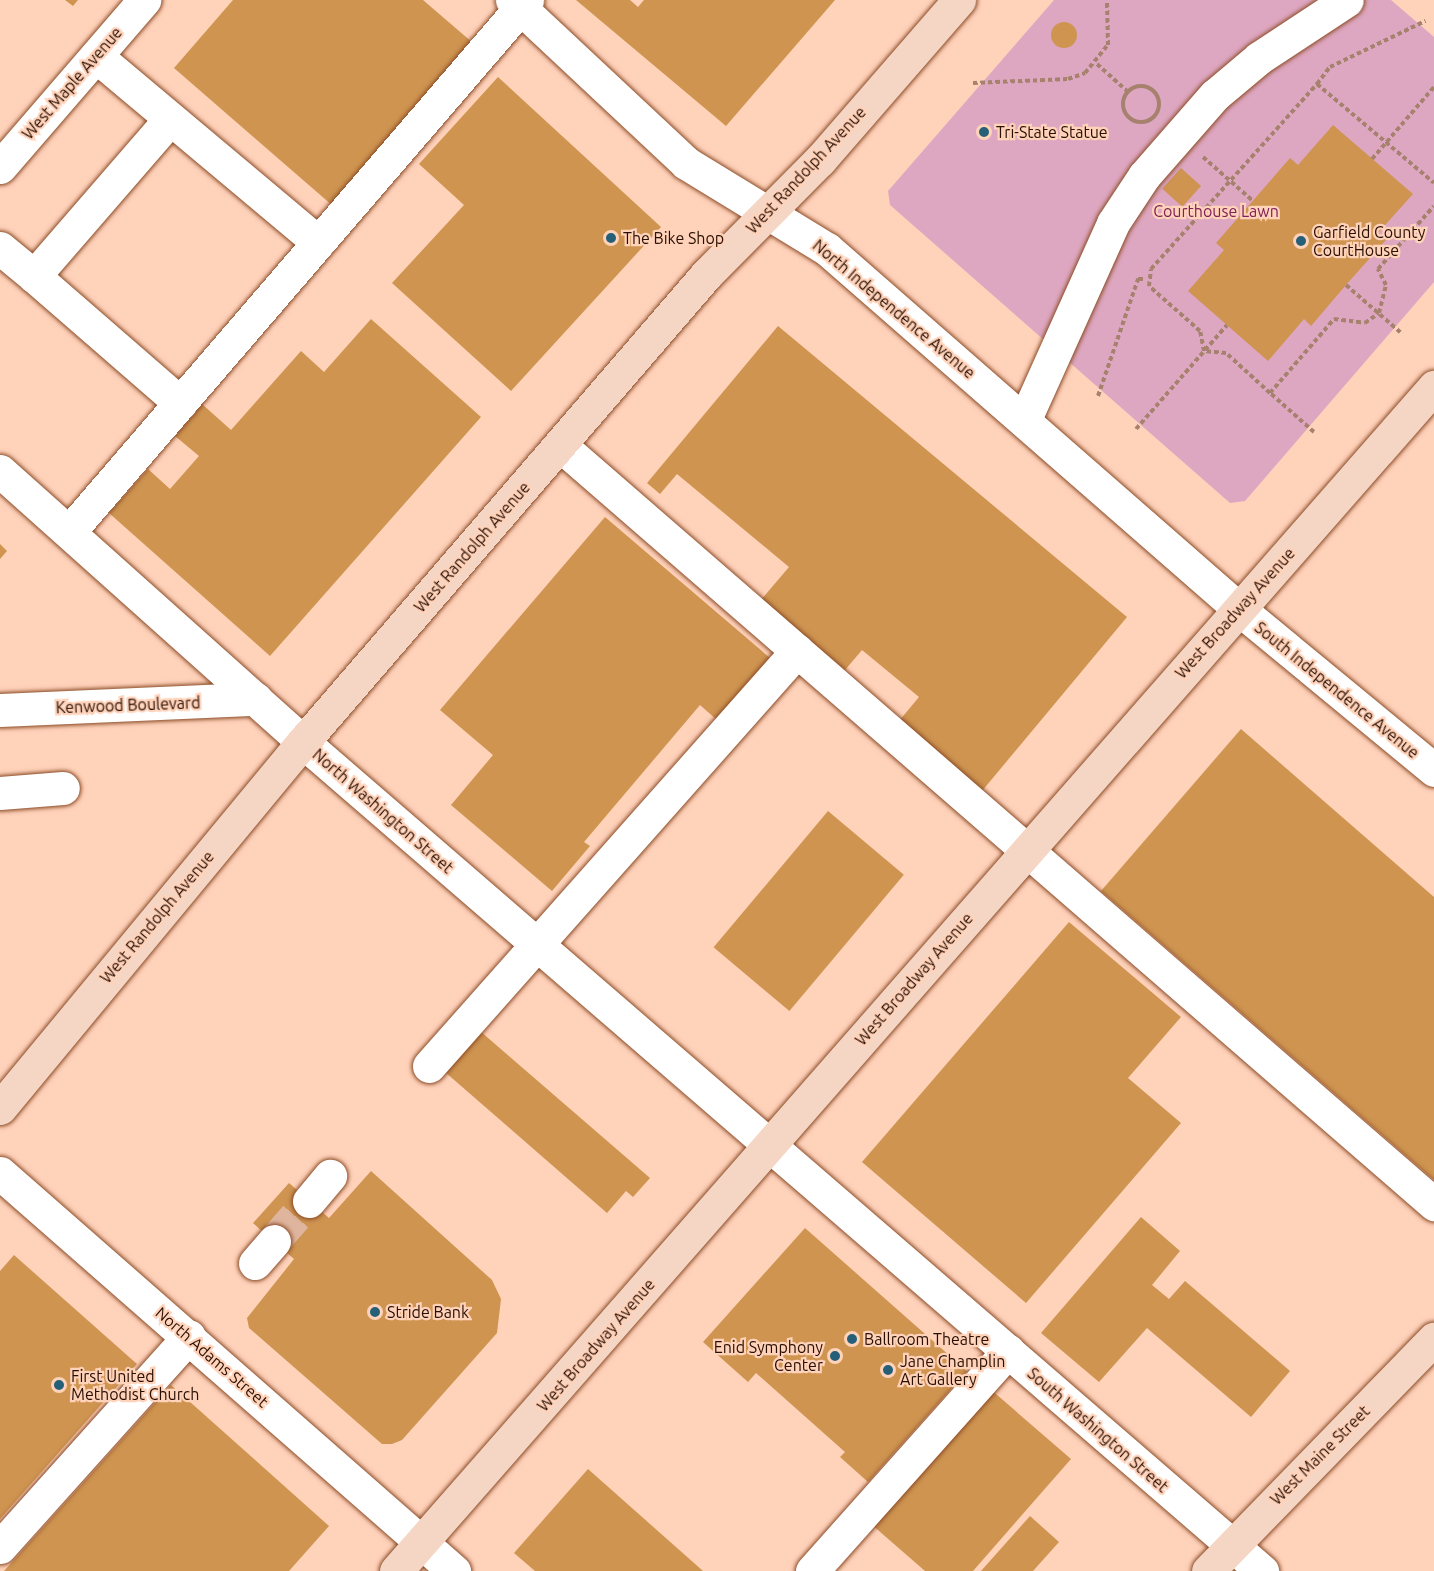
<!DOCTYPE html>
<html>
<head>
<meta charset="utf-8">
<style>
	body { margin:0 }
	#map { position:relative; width:1434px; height:1571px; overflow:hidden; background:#ffd2ba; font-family:Ubuntu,sans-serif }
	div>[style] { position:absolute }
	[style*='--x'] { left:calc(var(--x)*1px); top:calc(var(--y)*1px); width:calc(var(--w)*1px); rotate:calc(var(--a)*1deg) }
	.green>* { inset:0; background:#dea7c1 }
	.building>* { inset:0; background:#ce9450; transform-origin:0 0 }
	.round { border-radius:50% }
	.minor-tunnel>* { height:33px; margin-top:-16.5px; transform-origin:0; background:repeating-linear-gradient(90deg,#dfb59e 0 33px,transparent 0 49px) }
	.path>* { height:4px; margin-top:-2px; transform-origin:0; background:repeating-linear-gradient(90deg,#a6816e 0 4.5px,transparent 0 7.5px) }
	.path>.ring { margin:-2px; padding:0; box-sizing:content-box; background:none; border:4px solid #a6816e; border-radius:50% }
	.roads { filter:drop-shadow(0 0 2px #8c4c27) drop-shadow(0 0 2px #8c4c27) }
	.minor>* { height:33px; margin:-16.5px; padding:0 16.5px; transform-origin:16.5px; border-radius:16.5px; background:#fff }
	.major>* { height:33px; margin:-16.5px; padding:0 16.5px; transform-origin:16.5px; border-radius:16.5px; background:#f5d6c5 }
	.dots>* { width:16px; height:16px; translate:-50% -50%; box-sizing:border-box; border:3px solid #ffd2ba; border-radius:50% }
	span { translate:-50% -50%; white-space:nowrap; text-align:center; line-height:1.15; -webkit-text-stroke:4.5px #ffd2ba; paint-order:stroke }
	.street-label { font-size:16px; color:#290f02 }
	.poi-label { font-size:16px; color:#290f02 }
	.left { translate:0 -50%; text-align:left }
	.right { translate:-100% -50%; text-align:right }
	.park-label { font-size:16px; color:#7f2158 }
</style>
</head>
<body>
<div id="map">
	<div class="green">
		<div style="clip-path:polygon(1054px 0,1391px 0,1434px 37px,1434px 282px,1245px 501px,1230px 503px,890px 205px,888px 191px)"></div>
	</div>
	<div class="building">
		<div style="clip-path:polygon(65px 0,78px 0,73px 6px)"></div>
		<div style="clip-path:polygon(233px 0,423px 0,473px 43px,333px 206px,174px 68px)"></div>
		<div style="clip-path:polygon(576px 0,630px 0,638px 7px,644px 0,835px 0,726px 126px)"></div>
		<div class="round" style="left:1051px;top:22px;width:26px;height:26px"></div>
		<div style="clip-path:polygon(498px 77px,661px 227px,511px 391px,392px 283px,464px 205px,419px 164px)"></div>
		<div style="clip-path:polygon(1333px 125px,1413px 194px,1378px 233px,1386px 240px,1346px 285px,1311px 326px,1304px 319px,1268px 361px,1188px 291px,1224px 250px,1216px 243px,1290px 158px,1298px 165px)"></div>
		<div style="left:1181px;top:168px;width:27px;height:28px;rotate:42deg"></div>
		<div style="clip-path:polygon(371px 319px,481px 417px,270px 656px,109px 513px,148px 469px,170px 489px,199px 456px,175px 436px,202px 404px,231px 430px,301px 351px,324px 372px)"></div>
		<div style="clip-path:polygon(778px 326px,1127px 617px,982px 791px,899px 721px,919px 697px,862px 650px,845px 670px,761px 600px,789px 567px,677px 474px,660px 494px,647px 483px)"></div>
		<div style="clip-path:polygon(605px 517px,770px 658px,717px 720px,700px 705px,584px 842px,590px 846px,552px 891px,451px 805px,493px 755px,440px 710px)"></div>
		<div style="clip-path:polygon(0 544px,7px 551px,0 559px)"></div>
		<div style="clip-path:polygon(1241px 729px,1434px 897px,1434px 1180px,1101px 891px)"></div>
		<div style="left:828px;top:811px;width:99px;height:178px;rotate:40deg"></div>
		<div style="clip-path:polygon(1069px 922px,1181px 1017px,1128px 1078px,1181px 1123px,1026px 1303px,862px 1162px)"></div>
		<div style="clip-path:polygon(480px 1031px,650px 1178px,633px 1197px,626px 1191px,607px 1213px,445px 1072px)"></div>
		<div style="clip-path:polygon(371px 1171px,492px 1280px,501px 1299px,497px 1333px,402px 1440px,392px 1444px,382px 1444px,249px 1328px,247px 1318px,294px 1259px,253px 1223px,289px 1183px,329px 1218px)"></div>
		<div style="clip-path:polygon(1141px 1217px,1180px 1251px,1152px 1285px,1169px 1299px,1185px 1281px,1290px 1371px,1251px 1417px,1147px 1328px,1099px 1382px,1041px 1333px)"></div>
		<div style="clip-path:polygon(805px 1228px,967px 1371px,868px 1482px,840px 1457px,845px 1452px,756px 1373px,748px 1382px,703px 1342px)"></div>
		<div style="clip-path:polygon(14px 1255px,137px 1364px,0 1519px,0 1271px)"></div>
		<div style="clip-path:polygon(171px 1385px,329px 1526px,289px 1571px,4px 1571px)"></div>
		<div style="clip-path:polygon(989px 1388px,1071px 1459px,973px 1571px,925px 1571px,871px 1524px)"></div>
		<div style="clip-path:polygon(588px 1469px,703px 1571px,535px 1571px,514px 1553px)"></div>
		<div style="clip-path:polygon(1030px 1516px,1059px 1542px,1033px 1571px,981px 1571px)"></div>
	</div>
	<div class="minor-tunnel">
		<div style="--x:274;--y:1241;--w:53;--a:-48.8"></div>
	</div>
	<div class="path">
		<div style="--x:1097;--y:64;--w:40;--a:42"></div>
		<div style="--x:973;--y:83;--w:95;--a:-2.4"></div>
		<div style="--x:1068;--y:79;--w:18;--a:-19"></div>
		<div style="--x:1085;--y:73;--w:36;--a:-51"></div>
		<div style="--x:1108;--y:45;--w:45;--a:-91.3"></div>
		<div style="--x:1317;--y:84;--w:21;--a:-53"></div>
		<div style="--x:1330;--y:67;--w:106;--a:-25.8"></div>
		<div class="ring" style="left:1123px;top:86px;width:32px;height:32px"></div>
		<div style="--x:1203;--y:157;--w:67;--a:41.3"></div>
		<div style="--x:1372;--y:159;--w:95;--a:-49.3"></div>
		<div style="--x:1346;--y:285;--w:72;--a:41"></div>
		<div style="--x:1270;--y:393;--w:59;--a:-137.7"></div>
		<div style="--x:1226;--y:353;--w:22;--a:-175"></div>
		<div style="--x:1204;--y:351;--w:20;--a:-101"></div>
		<div style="--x:1200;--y:331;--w:68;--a:-138.6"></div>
		<div style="--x:1149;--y:286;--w:17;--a:-83"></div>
		<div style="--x:1151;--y:269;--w:249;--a:-48.1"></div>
		<div style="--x:1317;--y:84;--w:153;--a:40.2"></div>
		<div style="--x:1098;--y:396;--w:124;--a:-71.1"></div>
		<div style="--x:1138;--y:279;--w:8;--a:0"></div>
		<div style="--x:1136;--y:429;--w:138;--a:-48.8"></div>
		<div style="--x:1314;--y:432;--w:59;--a:-138.4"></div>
		<div style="--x:1270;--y:393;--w:98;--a:-49.1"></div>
		<div style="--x:1334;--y:319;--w:31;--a:7"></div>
		<div style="--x:1365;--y:323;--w:17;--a:-36"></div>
		<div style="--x:1379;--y:313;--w:29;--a:-76"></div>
		<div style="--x:1386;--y:285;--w:18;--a:-117"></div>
		<div style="--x:1378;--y:269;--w:84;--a:-48.4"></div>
	</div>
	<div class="roads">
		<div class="minor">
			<div style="--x:512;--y:0;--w:238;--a:43.1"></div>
			<div style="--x:686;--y:163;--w:165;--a:31.4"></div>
			<div style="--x:827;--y:249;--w:547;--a:41.15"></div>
			<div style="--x:1239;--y:609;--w:253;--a:39.5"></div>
			<div style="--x:96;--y:56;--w:290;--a:40"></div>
			<div style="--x:170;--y:119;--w:208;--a:130.9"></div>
			<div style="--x:34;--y:276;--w:194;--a:41"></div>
			<div style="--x:0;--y:167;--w:221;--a:-49.2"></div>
			<div style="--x:0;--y:248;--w:44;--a:39.5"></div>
			<div style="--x:1025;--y:419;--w:215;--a:-65.8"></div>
			<div style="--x:1113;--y:223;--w:56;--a:-56.6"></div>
			<div style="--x:1144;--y:176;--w:108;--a:-48.8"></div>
			<div style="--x:1215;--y:95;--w:57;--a:-40.1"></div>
			<div style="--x:1259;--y:58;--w:105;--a:-33.4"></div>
			<div style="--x:560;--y:445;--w:1158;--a:40.97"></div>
			<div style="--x:0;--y:471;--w:407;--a:41.8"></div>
			<div style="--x:303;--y:742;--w:1268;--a:40.84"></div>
			<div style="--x:69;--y:532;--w:702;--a:-49.27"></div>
			<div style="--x:0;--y:710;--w:256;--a:-2.5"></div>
			<div style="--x:0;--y:793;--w:63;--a:-4.5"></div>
			<div style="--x:429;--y:1066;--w:555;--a:-48.44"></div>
			<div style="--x:0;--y:1173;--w:604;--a:41.24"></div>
			<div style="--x:309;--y:1201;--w:33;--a:-50"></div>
			<div style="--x:255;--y:1263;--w:29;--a:-49"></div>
			<div style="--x:0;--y:1547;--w:283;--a:-48.1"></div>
			<div style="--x:812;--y:1571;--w:295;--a:-48.3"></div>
		</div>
		<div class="major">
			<div style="--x:0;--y:1108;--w:475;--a:-50.4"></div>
			<div style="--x:303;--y:742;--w:617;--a:-49.21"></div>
			<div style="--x:706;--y:275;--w:162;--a:-45.3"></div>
			<div style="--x:820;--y:160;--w:212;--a:-49"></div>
			<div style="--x:396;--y:1571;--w:1575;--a:-48.76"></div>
			<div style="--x:1208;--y:1571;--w:324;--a:-45.8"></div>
		</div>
	</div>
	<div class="dots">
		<div style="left:984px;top:132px;background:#256078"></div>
		<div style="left:611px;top:238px;background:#256078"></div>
		<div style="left:1301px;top:241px;background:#256078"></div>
		<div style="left:375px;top:1312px;background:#256078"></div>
		<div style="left:852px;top:1339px;background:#256078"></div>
		<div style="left:835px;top:1356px;background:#256078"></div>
		<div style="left:888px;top:1370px;background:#256078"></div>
		<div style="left:59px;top:1385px;background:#256078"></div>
	</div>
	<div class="street-label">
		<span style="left:72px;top:83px;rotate:-49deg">West Maple Avenue</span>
		<span style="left:806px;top:170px;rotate:-47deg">West Randolph Avenue</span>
		<span style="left:894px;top:309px;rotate:40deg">North Independence Avenue</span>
		<span style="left:472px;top:547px;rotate:-49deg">West Randolph Avenue</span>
		<span style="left:1235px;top:613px;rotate:-48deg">West Broadway Avenue</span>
		<span style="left:1337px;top:690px;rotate:39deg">South Independence Avenue</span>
		<span style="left:128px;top:705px;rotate:-2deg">Kenwood Boulevard</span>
		<span style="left:383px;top:811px;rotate:41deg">North Washington Street</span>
		<span style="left:157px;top:917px;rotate:-50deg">West Randolph Avenue</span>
		<span style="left:914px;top:979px;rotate:-49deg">West Broadway Avenue</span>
		<span style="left:596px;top:1345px;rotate:-49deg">West Broadway Avenue</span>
		<span style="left:212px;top:1357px;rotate:41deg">North Adams Street</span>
		<span style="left:1098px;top:1430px;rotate:41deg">South Washington Street</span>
		<span style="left:1320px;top:1455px;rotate:-45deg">West Maine Street</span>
	</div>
	<div class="poi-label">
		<span class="left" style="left:996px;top:132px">Tri-State Statue</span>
		<span class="left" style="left:1313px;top:241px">Garfield County<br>CourtHouse</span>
		<span class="left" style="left:623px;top:238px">The Bike Shop</span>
		<span class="left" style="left:387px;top:1312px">Stride Bank</span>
		<span class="left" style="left:864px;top:1339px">Ballroom Theatre</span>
		<span class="right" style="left:823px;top:1356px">Enid Symphony<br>Center</span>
		<span class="left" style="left:900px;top:1370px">Jane Champlin<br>Art Gallery</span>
		<span class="left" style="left:71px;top:1385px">First United<br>Methodist Church</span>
	</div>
	<div class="park-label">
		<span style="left:1216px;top:211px">Courthouse Lawn</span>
	</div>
</div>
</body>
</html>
